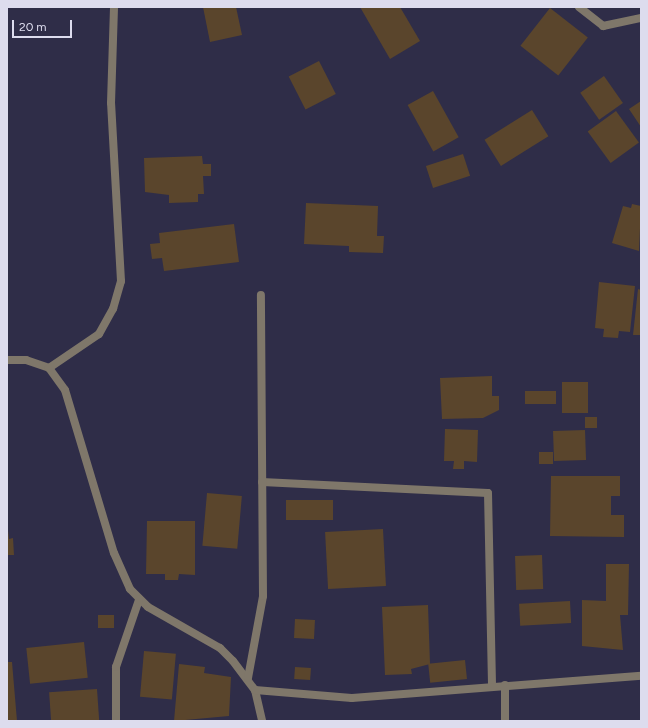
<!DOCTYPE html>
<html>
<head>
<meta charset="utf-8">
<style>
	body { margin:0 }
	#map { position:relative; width:648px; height:728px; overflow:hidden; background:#2f2d48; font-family:Figtree,sans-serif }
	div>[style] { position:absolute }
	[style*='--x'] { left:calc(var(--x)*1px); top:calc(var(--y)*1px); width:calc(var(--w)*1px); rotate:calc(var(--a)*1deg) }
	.building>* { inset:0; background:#5a452c; transform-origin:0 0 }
	.minor>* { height:8px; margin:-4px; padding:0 4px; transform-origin:4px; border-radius:4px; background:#7f776a }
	span { translate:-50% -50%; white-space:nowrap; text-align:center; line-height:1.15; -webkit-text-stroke:3.5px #2f2d48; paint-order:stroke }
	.frame { position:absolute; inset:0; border:8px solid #dddcee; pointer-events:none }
	.scale { position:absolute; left:12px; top:20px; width:60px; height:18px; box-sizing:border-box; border:2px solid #dddcee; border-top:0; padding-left:5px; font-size:12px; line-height:14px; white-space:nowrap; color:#dddcee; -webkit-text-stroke:3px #2f2d48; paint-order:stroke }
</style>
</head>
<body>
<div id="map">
	<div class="building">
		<div style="clip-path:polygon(203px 7px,236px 7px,242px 35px,210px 42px)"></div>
		<div style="clip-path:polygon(360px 7px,400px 7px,420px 41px,390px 59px)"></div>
		<div style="left:550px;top:8px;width:48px;height:48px;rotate:38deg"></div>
		<div style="left:319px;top:61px;width:37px;height:34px;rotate:63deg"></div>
		<div style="left:604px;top:76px;width:33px;height:29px;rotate:55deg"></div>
		<div style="left:433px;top:91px;width:53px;height:29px;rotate:61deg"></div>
		<div style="clip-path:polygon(641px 101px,641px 127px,629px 109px)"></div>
		<div style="left:532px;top:110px;width:31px;height:56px;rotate:58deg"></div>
		<div style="left:616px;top:111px;width:39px;height:35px;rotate:54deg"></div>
		<div style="left:463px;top:154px;width:23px;height:39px;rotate:72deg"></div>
		<div style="clip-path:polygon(202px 156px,203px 164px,211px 164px,211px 176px,203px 176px,204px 194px,198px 194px,198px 202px,169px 203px,169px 195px,145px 192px,144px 158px)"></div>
		<div style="clip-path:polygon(306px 203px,378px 206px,377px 236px,384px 236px,383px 253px,349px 252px,349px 246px,304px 244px)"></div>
		<div style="clip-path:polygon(632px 204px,641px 206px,639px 251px,612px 243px,623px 206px,631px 208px)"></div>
		<div style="clip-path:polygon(234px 224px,239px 262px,164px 271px,162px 258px,152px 259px,150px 244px,160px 243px,159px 233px)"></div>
		<div style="clip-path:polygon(599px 282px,635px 286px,630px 332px,619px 331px,618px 338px,603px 337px,604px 329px,595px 328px)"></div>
		<div style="clip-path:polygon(638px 289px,641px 290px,641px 335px,633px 335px)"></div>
		<div style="clip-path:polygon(492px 376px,492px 396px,499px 396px,499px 410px,483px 418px,442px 419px,440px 378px)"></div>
		<div style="left:562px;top:382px;width:26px;height:31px"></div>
		<div style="left:556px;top:391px;width:13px;height:31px;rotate:90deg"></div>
		<div style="left:585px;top:417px;width:12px;height:11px"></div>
		<div style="clip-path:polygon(445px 429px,478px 430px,477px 462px,464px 461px,464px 469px,453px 469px,454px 461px,444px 461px)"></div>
		<div style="left:585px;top:430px;width:30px;height:32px;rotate:88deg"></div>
		<div style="left:539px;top:452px;width:14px;height:12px"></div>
		<div style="clip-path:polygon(551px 476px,620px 476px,620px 496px,611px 496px,611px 515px,624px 515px,624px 537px,550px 536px)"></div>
		<div style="left:207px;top:493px;width:35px;height:53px;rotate:5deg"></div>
		<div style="left:286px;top:500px;width:47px;height:20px"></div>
		<div style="clip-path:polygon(147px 521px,195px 521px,195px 575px,179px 574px,178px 580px,165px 580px,165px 574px,146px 574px)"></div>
		<div style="clip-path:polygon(7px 522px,9px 539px,13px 538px,14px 555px,7px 555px)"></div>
		<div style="left:383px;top:529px;width:57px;height:58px;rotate:87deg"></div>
		<div style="left:542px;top:555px;width:34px;height:27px;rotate:88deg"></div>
		<div style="clip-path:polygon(606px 564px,629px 564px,628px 615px,620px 615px,623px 650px,582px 646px,582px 600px,606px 601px)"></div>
		<div style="left:570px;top:601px;width:22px;height:51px;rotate:87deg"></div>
		<div style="clip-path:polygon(428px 605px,430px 664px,411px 669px,412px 674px,385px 675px,382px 607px)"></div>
		<div style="left:98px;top:615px;width:16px;height:13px"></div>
		<div style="left:295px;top:619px;width:20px;height:19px;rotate:3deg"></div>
		<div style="left:84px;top:642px;width:36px;height:58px;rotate:84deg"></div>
		<div style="left:144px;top:651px;width:32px;height:46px;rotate:5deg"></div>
		<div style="left:465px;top:660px;width:19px;height:37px;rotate:84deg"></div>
		<div style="clip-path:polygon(7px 662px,12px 662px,17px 721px,7px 721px)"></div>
		<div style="clip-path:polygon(179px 664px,205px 667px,204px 673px,231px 677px,229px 716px,174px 721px)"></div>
		<div style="left:295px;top:667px;width:16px;height:12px;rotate:4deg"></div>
		<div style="left:97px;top:689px;width:32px;height:48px;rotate:86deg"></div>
	</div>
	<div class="minor">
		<div style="--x:579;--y:7;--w:31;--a:38"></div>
		<div style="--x:603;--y:26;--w:39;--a:-12"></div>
		<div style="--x:7;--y:360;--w:19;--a:0"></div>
		<div style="--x:26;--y:360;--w:24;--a:19"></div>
		<div style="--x:49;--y:368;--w:27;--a:54"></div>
		<div style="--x:65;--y:390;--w:170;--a:73.3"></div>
		<div style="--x:114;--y:553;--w:39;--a:66"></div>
		<div style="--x:130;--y:589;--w:25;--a:45"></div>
		<div style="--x:148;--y:607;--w:83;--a:29.7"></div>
		<div style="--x:220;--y:648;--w:18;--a:45"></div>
		<div style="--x:233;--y:661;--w:36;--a:53"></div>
		<div style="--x:255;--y:690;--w:32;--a:77"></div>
		<div style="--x:49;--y:368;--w:60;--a:-34.2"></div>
		<div style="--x:99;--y:334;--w:29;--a:-61"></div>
		<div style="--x:113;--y:309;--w:29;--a:-74"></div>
		<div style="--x:121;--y:281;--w:178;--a:-93.2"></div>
		<div style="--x:111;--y:103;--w:96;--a:-88.2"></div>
		<div style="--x:262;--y:482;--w:226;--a:2.8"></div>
		<div style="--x:488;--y:493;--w:193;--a:88.8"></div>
		<div style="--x:248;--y:678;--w:83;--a:-79.6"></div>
		<div style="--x:263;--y:596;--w:301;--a:-90.4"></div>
		<div style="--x:255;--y:690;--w:97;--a:4.7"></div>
		<div style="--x:352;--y:698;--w:290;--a:-4.4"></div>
		<div style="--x:116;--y:721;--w:54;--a:-90"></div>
		<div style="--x:116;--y:667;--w:71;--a:-71.1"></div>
		<div style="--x:505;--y:721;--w:36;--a:-90"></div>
	</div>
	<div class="frame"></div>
	<div class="scale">20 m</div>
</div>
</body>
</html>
